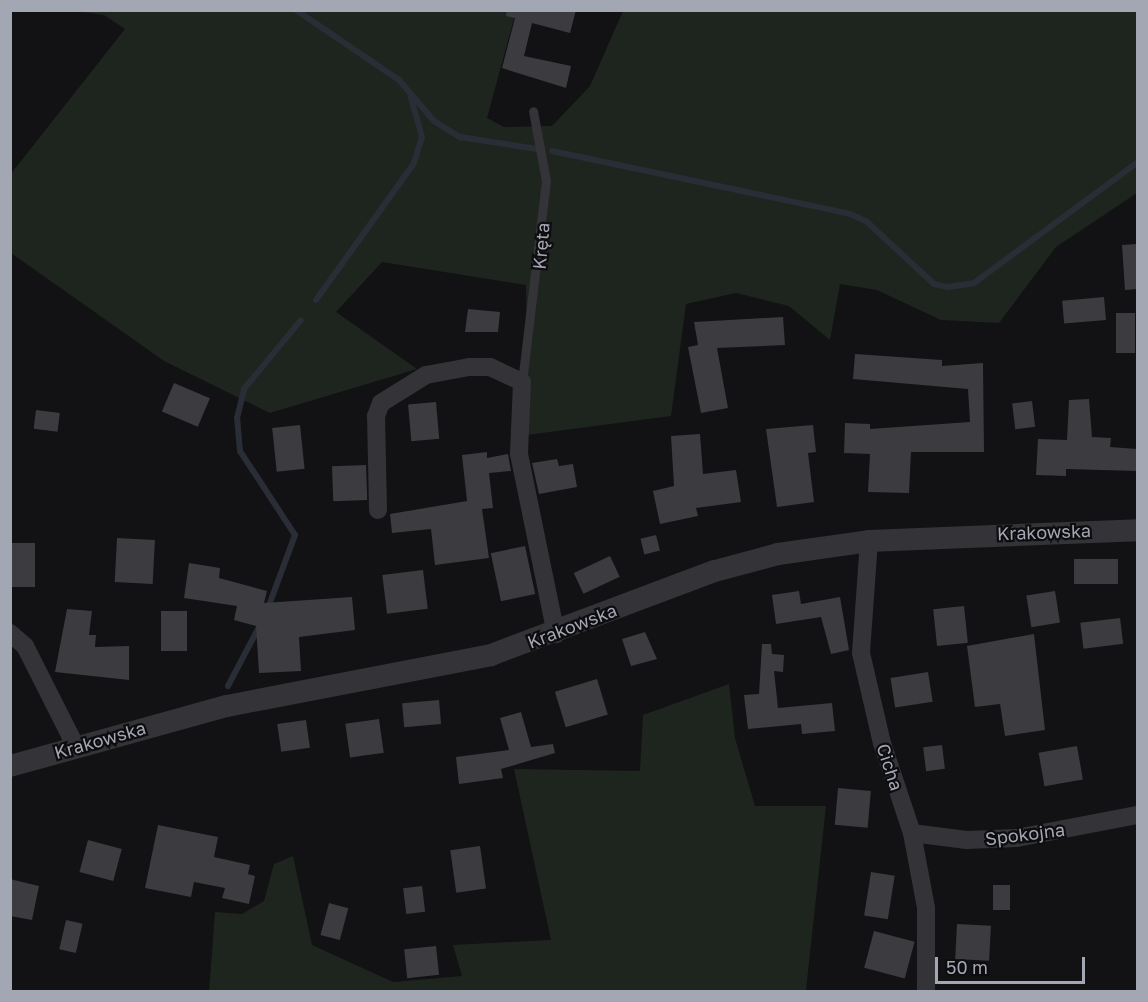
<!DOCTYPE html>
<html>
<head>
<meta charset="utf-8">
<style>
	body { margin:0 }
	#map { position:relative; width:1148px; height:1002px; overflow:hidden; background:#121113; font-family:"Golos Text",sans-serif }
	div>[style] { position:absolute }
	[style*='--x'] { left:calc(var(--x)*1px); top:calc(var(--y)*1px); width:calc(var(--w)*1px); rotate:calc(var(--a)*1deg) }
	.green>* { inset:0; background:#1e251f }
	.stream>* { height:6px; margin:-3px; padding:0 3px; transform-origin:3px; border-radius:3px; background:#292e36 }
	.building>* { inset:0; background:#3c3b40; transform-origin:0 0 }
	.service>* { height:9px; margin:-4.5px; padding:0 4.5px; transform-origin:4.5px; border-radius:4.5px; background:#333338 }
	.minor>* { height:18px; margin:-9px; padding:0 9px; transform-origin:9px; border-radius:9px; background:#333338 }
	.tertiary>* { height:22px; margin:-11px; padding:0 11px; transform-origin:11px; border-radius:11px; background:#333338 }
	span { translate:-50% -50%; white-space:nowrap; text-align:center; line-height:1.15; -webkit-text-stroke:4.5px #0d0c0e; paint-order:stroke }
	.street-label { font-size:18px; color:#a3a6b3 }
	.frame { position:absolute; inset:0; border:12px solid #a3a6b3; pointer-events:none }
	.scale { position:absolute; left:935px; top:957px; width:150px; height:27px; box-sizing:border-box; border:3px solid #a3a6b3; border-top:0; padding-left:8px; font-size:18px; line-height:21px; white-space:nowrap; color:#a3a6b3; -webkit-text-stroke:4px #0d0c0e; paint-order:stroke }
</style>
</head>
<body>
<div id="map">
	<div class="green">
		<div style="clip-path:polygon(76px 11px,516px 11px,487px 118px,504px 127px,552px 126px,590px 86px,623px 11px,1137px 11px,1137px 193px,1056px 247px,999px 323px,941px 320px,877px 290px,840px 284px,830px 340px,789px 306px,736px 293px,686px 304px,671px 416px,527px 435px,526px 285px,382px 262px,336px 312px,417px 369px,270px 413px,164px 361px,11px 253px,10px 175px,125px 29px,104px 15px)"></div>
		<div style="clip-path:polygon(729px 684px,735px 738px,755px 806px,826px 806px,806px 990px,811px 991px,209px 991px,215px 912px,242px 914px,264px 901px,274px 864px,293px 856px,312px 945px,393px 982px,462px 976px,453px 945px,551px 940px,514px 769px,640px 771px,643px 715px)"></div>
	</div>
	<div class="stream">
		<div style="--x:296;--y:10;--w:125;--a:34.2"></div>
		<div style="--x:399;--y:80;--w:54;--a:49.5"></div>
		<div style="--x:434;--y:121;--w:31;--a:32"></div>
		<div style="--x:460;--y:137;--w:78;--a:8.9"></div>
		<div style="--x:552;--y:151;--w:305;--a:11.9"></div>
		<div style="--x:850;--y:214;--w:17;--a:24"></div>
		<div style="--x:866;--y:221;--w:93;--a:42.8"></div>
		<div style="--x:934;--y:284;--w:13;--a:13"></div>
		<div style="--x:947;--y:287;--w:27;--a:-8"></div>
		<div style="--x:974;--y:283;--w:204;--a:-36.4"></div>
		<div style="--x:316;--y:300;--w:168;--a:-54.4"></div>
		<div style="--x:414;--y:163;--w:27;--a:-73"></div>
		<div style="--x:422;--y:137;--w:41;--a:-105.8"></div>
		<div style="--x:268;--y:608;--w:78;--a:-69.7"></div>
		<div style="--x:295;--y:535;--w:100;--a:-123.2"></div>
		<div style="--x:240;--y:451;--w:33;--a:-95"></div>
		<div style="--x:237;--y:418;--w:30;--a:-76"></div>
		<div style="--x:244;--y:389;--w:89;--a:-50.4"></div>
		<div style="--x:228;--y:686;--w:69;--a:-62.3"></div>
	</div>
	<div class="building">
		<div style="clip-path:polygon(507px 10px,576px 10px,570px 33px,532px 23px,524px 56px,571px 66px,566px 88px,502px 68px,515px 18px,506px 16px)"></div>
		<div style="clip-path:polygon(1137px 244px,1137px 289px,1125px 290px,1122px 245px)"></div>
		<div style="left:1104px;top:297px;width:23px;height:42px;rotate:85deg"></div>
		<div style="clip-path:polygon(468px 309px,500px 312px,498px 332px,465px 332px)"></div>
		<div style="left:1116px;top:313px;width:19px;height:40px"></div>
		<div style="clip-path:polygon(783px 317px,785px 345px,717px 348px,728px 408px,701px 413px,688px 347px,698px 345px,694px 322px)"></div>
		<div style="clip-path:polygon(855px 354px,942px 360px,942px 366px,983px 363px,984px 452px,911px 452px,909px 493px,868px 492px,870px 454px,844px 453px,845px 423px,870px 424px,870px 429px,970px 422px,968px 389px,853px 379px)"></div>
		<div style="left:174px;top:383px;width:39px;height:31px;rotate:23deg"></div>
		<div style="clip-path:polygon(1089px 399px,1092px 437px,1111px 438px,1110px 447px,1137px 449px,1137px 471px,1066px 469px,1066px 476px,1036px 475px,1038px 439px,1067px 440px,1069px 400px)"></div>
		<div style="left:1032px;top:401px;width:26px;height:20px;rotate:83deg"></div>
		<div style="left:436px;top:402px;width:37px;height:28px;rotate:85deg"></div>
		<div style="left:36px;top:410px;width:24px;height:19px;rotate:7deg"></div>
		<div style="left:300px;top:425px;width:44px;height:28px;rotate:84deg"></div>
		<div style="clip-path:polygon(813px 425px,816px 452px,808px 453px,814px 502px,777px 507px,766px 429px)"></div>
		<div style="clip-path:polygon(700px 434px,703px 474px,736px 470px,741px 502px,696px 508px,698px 516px,660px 524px,653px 491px,674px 486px,671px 436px)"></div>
		<div style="clip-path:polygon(487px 452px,487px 458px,508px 454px,511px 471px,489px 473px,493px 508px,482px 509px,489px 558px,435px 565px,431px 529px,392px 533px,390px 514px,467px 501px,462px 455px)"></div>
		<div style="clip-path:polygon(557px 459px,559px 466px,573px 464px,577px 487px,539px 494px,532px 463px)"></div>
		<div style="left:366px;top:465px;width:35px;height:34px;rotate:88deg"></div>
		<div style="left:656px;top:535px;width:16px;height:16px;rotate:76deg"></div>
		<div style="left:117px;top:538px;width:38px;height:44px;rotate:3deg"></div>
		<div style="left:10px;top:543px;width:25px;height:44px"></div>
		<div style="left:525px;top:546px;width:49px;height:35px;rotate:78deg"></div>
		<div style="left:610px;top:556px;width:23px;height:40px;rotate:65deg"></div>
		<div style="left:1074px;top:559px;width:44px;height:25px"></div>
		<div style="clip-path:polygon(189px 563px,220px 568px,219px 578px,267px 591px,264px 603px,352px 597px,355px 630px,299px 637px,301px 671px,259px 673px,256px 626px,234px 620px,237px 606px,184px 598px)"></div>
		<div style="left:423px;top:570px;width:39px;height:41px;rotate:83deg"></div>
		<div style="clip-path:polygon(799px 591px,801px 604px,840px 597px,849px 650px,831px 654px,821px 617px,776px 624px,772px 595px)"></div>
		<div style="left:1055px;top:591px;width:32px;height:29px;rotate:81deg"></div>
		<div style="left:964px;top:606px;width:37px;height:31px;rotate:84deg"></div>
		<div style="clip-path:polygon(67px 609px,92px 611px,89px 635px,96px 635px,95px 647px,129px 646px,129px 680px,55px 672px)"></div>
		<div style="left:161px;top:611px;width:26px;height:40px"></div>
		<div style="left:1120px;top:618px;width:26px;height:40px;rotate:83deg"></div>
		<div style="clip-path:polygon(645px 632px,657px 659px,631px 666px,622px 639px)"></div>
		<div style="clip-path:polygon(1034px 634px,1045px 730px,1005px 736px,1000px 704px,975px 707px,967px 646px)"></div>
		<div style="clip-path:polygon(762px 644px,771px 644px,772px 654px,784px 655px,783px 672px,774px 671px,778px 708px,832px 703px,835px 731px,802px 734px,801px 724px,748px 729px,744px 695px,759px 694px)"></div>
		<div style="left:928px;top:672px;width:30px;height:38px;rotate:81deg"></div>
		<div style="left:597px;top:679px;width:37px;height:44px;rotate:73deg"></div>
		<div style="left:439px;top:700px;width:24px;height:37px;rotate:85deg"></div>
		<div style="clip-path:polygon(521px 712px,531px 747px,553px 744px,555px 753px,501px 769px,503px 778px,459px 784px,456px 757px,509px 750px,500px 718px)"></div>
		<div style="left:379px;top:719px;width:34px;height:34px;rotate:82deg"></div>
		<div style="left:306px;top:720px;width:28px;height:29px;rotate:82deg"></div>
		<div style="left:942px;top:745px;width:24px;height:19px;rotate:83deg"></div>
		<div style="left:1077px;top:746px;width:34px;height:39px;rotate:80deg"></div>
		<div style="left:838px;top:788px;width:33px;height:37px;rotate:5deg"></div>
		<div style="clip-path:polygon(158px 825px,218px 837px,214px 857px,250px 865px,248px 874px,255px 876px,249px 904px,222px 898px,225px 888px,194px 882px,191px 897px,145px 888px)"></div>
		<div style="left:88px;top:840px;width:35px;height:33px;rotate:15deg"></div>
		<div style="left:480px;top:846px;width:43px;height:30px;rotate:82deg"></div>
		<div style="left:871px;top:872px;width:24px;height:44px;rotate:9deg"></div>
		<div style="clip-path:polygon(10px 879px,39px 886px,32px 920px,10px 916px)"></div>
		<div style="left:993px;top:885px;width:17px;height:25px"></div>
		<div style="left:422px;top:886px;width:26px;height:19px;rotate:83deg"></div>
		<div style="left:329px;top:903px;width:20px;height:33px;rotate:15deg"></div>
		<div style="left:66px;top:920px;width:17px;height:30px;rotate:13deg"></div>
		<div style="left:957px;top:924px;width:34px;height:35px;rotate:3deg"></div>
		<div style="left:874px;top:931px;width:42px;height:38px;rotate:15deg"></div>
		<div style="left:436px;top:946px;width:29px;height:32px;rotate:84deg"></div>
	</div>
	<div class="service">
		<div style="--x:522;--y:382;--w:202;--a:-83.2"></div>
		<div style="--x:546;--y:181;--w:71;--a:-100.5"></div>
	</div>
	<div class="minor">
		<div style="--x:378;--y:510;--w:94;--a:-91.2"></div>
		<div style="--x:376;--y:416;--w:14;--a:-69"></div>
		<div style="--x:381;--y:403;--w:53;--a:-31.9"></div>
		<div style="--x:426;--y:375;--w:44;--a:-10.5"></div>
		<div style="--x:469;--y:367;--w:21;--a:0"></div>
		<div style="--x:490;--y:367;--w:35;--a:25"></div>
		<div style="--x:522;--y:382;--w:72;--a:92.4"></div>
		<div style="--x:519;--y:454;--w:184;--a:78.4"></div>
		<div style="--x:869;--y:541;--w:112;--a:94.1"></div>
		<div style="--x:861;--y:653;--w:92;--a:76.9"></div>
		<div style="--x:882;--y:743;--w:95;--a:71.6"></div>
		<div style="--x:912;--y:833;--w:76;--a:79.4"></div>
		<div style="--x:926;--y:908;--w:84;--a:90"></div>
		<div style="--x:10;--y:633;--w:20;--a:41"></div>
		<div style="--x:25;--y:646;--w:113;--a:63.2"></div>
		<div style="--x:912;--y:833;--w:55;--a:7.3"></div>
		<div style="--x:967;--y:840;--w:50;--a:-2.3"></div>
		<div style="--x:1017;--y:838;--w:123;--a:-10.8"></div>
	</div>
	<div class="tertiary">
		<div style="--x:10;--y:766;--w:225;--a:-15.5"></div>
		<div style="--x:227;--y:706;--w:269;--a:-10.9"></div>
		<div style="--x:491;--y:655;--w:239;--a:-20.6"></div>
		<div style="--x:715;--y:571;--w:65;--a:-15.1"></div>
		<div style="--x:778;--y:554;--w:92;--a:-8.1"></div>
		<div style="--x:869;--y:541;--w:269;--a:-2.3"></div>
	</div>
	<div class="street-label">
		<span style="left:541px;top:246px;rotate:-85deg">Kręta</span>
		<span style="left:1044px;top:532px;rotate:-2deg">Krakowska</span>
		<span style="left:572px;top:626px;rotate:-21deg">Krakowska</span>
		<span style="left:100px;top:740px;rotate:-16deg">Krakowska</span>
		<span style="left:890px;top:767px;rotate:72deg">Cicha</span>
		<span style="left:1025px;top:834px;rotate:-7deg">Spokojna</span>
	</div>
	<div class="frame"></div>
	<div class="scale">50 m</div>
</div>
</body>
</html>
